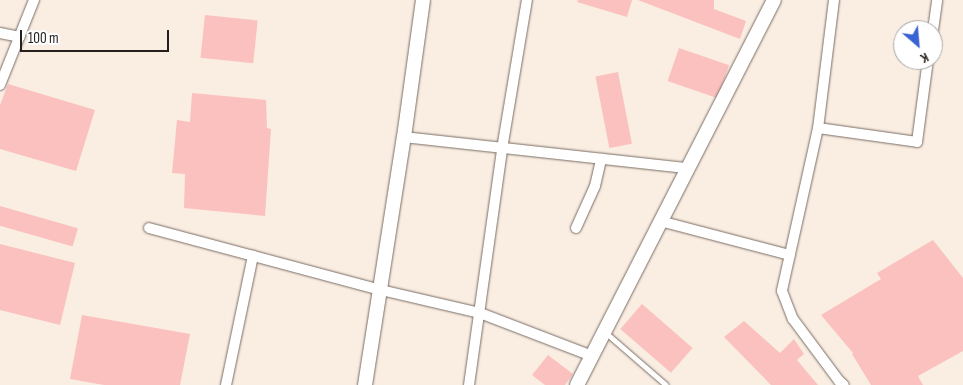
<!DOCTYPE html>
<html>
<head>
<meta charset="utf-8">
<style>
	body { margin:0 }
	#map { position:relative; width:963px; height:385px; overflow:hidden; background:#faede2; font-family:"Sofia Sans Condensed",sans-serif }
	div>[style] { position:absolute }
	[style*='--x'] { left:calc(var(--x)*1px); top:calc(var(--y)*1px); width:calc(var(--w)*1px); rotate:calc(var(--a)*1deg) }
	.building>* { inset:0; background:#fbc1be; transform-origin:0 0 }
	.roads { filter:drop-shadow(0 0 1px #796d64) drop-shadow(0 0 1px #796d64) }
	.lane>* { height:5px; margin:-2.5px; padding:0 2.5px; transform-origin:2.5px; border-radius:2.5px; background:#fff }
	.street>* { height:10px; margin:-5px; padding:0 5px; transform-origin:5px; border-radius:5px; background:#fff }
	.secondary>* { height:14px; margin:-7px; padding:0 7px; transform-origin:7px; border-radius:7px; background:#fff }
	span { translate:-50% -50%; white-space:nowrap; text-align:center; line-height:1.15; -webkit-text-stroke:5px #fff; paint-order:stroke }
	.north { position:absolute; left:893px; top:20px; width:50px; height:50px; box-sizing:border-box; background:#fff; border:1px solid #a7a5a4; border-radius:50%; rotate:153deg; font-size:14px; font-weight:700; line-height:20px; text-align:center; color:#241f1b }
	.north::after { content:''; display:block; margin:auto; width:18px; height:22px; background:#3962d3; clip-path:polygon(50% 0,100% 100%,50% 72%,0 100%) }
	.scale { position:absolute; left:20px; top:30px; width:149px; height:22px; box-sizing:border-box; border:2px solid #241f1b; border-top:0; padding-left:6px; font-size:15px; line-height:18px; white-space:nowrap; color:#241f1b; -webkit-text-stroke:4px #fff; paint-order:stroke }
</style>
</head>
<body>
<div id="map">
	<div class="building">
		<div style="clip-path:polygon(578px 0,632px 0,627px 17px,577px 2px)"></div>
		<div style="clip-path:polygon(638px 0,714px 0,714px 9px,746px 21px,740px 39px)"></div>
		<div style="left:205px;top:15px;width:53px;height:43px;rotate:6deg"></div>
		<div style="left:679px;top:48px;width:53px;height:35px;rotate:19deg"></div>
		<div style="left:618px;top:72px;width:73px;height:23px;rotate:79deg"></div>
		<div style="clip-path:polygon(8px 84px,95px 110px,76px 171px,0 149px,0 105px)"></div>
		<div style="clip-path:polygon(192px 93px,266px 100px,267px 128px,271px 129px,265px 216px,184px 208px,185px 174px,172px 173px,177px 120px,190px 122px)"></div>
		<div style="left:0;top:206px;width:81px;height:19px;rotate:16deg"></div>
		<div style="clip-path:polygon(933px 240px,963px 278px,963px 351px,918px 376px,923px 385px,871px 385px,852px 354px,853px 353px,821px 315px,881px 279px,877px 273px)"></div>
		<div style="clip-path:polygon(0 244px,75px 263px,60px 325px,0 310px)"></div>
		<div style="left:642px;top:304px;width:67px;height:33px;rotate:41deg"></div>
		<div style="clip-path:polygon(82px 315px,190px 334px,180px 385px,104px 385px,70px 379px)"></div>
		<div style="clip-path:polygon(744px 321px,780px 353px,794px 339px,804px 354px,797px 360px,818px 385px,771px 385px,724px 337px)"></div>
		<div style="clip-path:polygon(548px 355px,573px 374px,565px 385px,545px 385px,532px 375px)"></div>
	</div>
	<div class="roads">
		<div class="lane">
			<div style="--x:606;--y:333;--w:79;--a:40.9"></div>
		</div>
		<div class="street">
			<div style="--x:834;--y:0;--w:129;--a:97.1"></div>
			<div style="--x:818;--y:128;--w:167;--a:102.5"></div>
			<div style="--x:782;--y:291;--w:30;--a:69"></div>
			<div style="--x:793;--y:319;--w:77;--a:53.4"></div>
			<div style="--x:839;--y:381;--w:6;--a:39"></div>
			<div style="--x:933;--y:30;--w:30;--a:-82"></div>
			<div style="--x:0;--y:33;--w:20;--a:11"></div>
			<div style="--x:0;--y:85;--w:92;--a:-68.2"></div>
			<div style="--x:818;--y:128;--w:100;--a:8"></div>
			<div style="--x:917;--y:142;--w:83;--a:-82.4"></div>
			<div style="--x:404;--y:137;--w:285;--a:6.3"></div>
			<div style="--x:660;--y:221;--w:134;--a:14.7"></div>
			<div style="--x:149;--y:228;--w:240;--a:15"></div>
			<div style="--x:381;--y:290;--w:102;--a:13.1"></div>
			<div style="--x:480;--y:313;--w:120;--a:21"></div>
			<div style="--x:576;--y:228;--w:46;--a:-65.7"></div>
			<div style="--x:595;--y:186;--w:28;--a:-77"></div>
			<div style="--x:226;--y:385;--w:132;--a:-78.2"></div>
			<div style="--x:469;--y:385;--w:238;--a:-82"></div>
			<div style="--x:502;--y:149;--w:151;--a:-80.5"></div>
		</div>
		<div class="secondary">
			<div style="--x:365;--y:385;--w:251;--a:-81.1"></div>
			<div style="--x:404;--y:137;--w:138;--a:-82.1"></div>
			<div style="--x:577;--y:385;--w:432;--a:-62.9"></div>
		</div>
	</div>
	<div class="north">K</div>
	<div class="scale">100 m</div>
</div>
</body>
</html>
